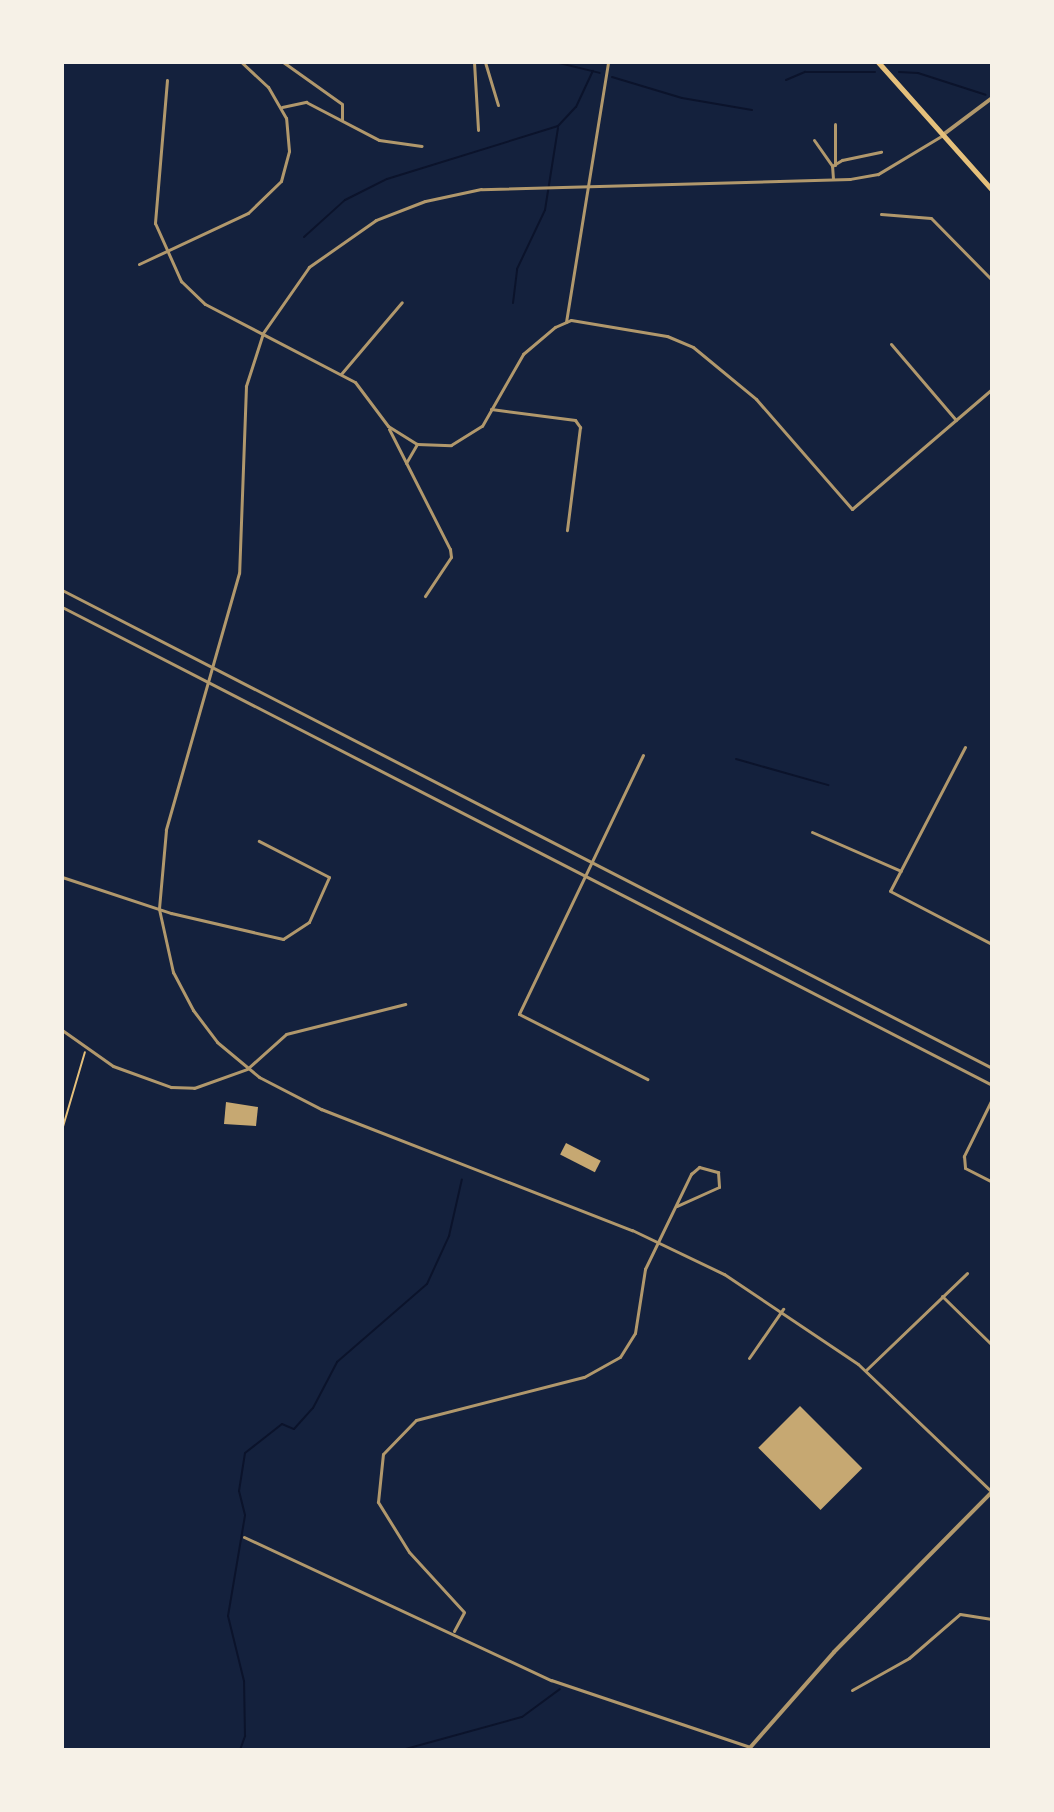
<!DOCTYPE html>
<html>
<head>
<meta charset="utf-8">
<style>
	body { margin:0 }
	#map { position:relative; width:1054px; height:1812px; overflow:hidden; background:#14213d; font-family:Spectral,serif }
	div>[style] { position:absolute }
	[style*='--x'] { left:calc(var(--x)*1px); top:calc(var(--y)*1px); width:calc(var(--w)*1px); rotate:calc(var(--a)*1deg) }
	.stream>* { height:2px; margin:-1px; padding:0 1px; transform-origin:1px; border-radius:1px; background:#0b132b }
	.building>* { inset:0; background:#c6a872; transform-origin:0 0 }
	.path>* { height:2px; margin:-1px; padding:0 1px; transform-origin:1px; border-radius:1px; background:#e5c07b }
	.minor>* { height:3px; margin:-1.5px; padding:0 1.5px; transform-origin:1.5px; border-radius:1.5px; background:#b1986c }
	.tertiary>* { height:4px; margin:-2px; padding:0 2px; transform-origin:2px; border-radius:2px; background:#b1986c }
	.primary>* { height:5px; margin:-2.5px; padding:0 2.5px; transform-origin:2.5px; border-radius:2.5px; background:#e5c07b }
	span { translate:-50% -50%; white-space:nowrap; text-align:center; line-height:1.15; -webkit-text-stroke:8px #f6f1e7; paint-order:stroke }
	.frame { position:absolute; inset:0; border:64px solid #f6f1e7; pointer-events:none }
</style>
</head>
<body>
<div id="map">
	<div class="stream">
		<div style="--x:555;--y:62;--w:46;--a:13.7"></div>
		<div style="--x:899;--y:72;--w:19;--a:3"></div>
		<div style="--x:918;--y:73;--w:71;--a:17.9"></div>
		<div style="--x:612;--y:77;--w:73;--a:16.7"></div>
		<div style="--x:682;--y:98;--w:71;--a:9.7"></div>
		<div style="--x:786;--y:80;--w:21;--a:-23"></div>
		<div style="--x:805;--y:72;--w:70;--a:0"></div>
		<div style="--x:304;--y:237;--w:55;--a:-42.1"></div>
		<div style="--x:345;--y:200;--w:47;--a:-26.6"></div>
		<div style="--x:387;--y:179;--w:179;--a:-17.2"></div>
		<div style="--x:558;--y:126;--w:26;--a:-47"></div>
		<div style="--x:576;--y:107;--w:40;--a:-65"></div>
		<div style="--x:513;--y:303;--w:34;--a:-83"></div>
		<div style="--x:517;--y:269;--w:65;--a:-64.6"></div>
		<div style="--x:545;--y:210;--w:83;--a:-81"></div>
		<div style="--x:736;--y:759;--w:96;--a:15.8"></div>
		<div style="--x:240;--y:1750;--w:15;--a:-70"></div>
		<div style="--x:245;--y:1736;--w:55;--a:-91"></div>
		<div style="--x:244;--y:1681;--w:67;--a:-103.8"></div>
		<div style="--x:228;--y:1616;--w:102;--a:-80.4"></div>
		<div style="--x:245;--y:1515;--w:25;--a:-104"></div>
		<div style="--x:239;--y:1491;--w:38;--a:-81"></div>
		<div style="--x:245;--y:1453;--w:47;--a:-38.1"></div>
		<div style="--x:282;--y:1424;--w:13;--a:23"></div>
		<div style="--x:294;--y:1429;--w:28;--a:-48"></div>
		<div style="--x:313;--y:1408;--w:52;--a:-62.4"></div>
		<div style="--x:337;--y:1362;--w:119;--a:-40.9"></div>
		<div style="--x:427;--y:1284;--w:53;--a:-65.4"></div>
		<div style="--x:449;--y:1236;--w:58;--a:-77.2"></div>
		<div style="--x:402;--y:1750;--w:124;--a:-15.4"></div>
		<div style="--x:522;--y:1717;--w:47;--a:-36.4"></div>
	</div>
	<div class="building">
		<div style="clip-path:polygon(226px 1102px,258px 1107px,256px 1126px,224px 1124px)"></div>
		<div style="left:566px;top:1143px;width:39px;height:13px;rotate:27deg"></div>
		<div style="left:800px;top:1406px;width:88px;height:59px;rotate:45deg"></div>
	</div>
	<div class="path">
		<div style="--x:62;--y:1130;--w:81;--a:-73.6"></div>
	</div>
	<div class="minor">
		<div style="--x:283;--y:62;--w:72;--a:35.4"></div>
		<div style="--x:342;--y:104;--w:16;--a:90"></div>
		<div style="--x:474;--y:62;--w:68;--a:86.6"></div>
		<div style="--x:485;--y:62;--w:45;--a:73.2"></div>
		<div style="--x:167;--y:80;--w:144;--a:94.8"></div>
		<div style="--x:155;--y:223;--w:64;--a:65.9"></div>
		<div style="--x:181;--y:281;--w:33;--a:44"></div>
		<div style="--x:205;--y:304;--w:169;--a:27.5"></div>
		<div style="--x:355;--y:382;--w:55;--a:53.1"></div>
		<div style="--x:388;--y:426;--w:34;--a:32"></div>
		<div style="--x:417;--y:444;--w:34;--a:2"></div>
		<div style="--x:451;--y:445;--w:36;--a:-32"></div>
		<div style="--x:482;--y:426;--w:83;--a:-60.3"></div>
		<div style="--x:523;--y:354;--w:42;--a:-40.2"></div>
		<div style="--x:555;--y:327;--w:17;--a:-24"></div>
		<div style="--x:571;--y:320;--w:97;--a:9.5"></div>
		<div style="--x:667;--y:336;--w:28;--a:23"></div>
		<div style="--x:693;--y:347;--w:82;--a:39.5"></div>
		<div style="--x:756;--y:399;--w:146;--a:48.9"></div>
		<div style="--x:852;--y:509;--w:184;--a:-40.6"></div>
		<div style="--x:282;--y:107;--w:25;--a:-12"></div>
		<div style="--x:306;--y:102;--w:82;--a:27.5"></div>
		<div style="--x:379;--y:140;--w:43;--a:7.9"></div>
		<div style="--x:835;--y:124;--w:41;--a:90"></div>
		<div style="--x:943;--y:135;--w:76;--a:149"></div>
		<div style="--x:878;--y:174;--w:28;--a:170"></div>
		<div style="--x:850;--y:179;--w:369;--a:178.4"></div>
		<div style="--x:481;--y:189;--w:57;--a:167.9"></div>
		<div style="--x:425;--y:201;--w:53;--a:158.8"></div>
		<div style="--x:376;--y:220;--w:82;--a:145"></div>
		<div style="--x:309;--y:267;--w:80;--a:124.9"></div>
		<div style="--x:263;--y:333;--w:56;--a:107.8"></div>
		<div style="--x:246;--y:386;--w:187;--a:92.1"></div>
		<div style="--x:239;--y:573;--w:267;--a:105.9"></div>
		<div style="--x:166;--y:830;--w:79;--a:95.1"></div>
		<div style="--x:159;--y:909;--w:65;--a:77.5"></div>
		<div style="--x:173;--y:972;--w:43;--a:62.2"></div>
		<div style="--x:193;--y:1010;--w:40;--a:53"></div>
		<div style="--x:217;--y:1042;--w:55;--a:39.8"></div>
		<div style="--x:259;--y:1077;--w:70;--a:27.3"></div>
		<div style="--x:321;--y:1109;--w:334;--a:21.3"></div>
		<div style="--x:632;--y:1230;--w:102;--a:25.6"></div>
		<div style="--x:724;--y:1274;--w:161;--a:33.9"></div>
		<div style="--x:858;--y:1364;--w:185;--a:43.7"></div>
		<div style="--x:814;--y:140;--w:32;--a:55"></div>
		<div style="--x:833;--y:179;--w:13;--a:-94"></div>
		<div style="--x:832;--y:166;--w:12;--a:-31"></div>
		<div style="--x:842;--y:160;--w:40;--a:-12"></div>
		<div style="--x:881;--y:214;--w:50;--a:4.6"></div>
		<div style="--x:931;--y:218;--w:87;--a:45.5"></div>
		<div style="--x:139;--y:264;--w:120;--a:-25.1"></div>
		<div style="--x:248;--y:213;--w:46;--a:-44.1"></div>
		<div style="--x:281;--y:181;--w:31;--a:-75"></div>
		<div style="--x:289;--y:151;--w:33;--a:-95"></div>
		<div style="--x:286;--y:118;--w:36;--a:-120"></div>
		<div style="--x:268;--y:87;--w:37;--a:-137"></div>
		<div style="--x:566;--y:322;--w:263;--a:-80.8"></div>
		<div style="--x:891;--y:344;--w:100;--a:49.5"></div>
		<div style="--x:341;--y:374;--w:94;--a:-49.7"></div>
		<div style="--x:491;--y:409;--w:85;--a:7.5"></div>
		<div style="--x:575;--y:420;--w:9;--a:54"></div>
		<div style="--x:580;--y:427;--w:104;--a:97.2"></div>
		<div style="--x:389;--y:429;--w:135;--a:63.1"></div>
		<div style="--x:450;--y:549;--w:8;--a:83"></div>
		<div style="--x:451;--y:557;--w:47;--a:123.7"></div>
		<div style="--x:406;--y:463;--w:22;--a:-60"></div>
		<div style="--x:62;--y:590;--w:1046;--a:27.2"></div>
		<div style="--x:62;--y:607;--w:1046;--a:27.2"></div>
		<div style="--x:965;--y:747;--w:162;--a:117.5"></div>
		<div style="--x:890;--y:891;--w:115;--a:27.5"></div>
		<div style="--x:643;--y:755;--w:287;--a:115.6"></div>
		<div style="--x:519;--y:1014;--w:144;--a:26.9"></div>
		<div style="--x:812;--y:832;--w:97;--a:23.7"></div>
		<div style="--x:62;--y:877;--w:115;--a:18.3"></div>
		<div style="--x:171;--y:913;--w:115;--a:13.1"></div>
		<div style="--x:283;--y:939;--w:31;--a:-33"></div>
		<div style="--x:309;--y:922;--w:49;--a:-66"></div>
		<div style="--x:329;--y:877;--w:79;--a:-152.8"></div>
		<div style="--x:62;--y:1030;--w:62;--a:35.2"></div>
		<div style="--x:113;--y:1066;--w:62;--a:19.9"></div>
		<div style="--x:171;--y:1087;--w:23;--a:2"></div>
		<div style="--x:194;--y:1088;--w:56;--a:-19.7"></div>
		<div style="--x:247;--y:1069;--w:52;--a:-41.9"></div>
		<div style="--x:286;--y:1034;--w:123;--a:-14.1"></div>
		<div style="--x:992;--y:1099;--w:64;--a:116.2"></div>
		<div style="--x:964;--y:1156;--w:12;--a:85"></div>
		<div style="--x:965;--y:1168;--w:30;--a:27"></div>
		<div style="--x:942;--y:1296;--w:70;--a:44.4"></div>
		<div style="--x:749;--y:1358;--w:60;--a:-55.2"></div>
		<div style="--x:866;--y:1370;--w:140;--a:-43.8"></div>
		<div style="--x:244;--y:1537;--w:339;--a:25"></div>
		<div style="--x:551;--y:1680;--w:210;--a:18.6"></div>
		<div style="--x:454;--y:1631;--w:21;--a:-62"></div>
		<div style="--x:464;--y:1612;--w:81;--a:-132.5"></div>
		<div style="--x:409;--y:1552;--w:59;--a:-121.8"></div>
		<div style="--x:378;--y:1502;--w:48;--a:-84.1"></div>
		<div style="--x:383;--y:1454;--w:47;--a:-45.9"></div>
		<div style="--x:416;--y:1420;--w:173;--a:-14.4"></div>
		<div style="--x:584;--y:1377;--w:41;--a:-29.1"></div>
		<div style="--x:620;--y:1357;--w:28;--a:-58"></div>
		<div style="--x:635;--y:1333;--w:65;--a:-81.1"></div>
		<div style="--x:645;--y:1269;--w:106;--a:-64.2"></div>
		<div style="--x:691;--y:1174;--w:11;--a:-41"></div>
		<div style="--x:699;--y:1167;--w:20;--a:15"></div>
		<div style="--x:718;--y:1172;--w:15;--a:86"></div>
		<div style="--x:719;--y:1187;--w:46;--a:155.7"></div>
		<div style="--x:852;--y:1690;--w:65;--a:-29.3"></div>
		<div style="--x:909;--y:1658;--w:67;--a:-40.8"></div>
		<div style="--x:960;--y:1614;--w:32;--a:9"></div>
	</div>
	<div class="tertiary">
		<div style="--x:944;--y:134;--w:60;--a:-36.9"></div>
		<div style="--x:748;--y:1750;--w:130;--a:-48.7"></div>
		<div style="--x:834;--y:1652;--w:225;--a:-45.4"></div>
	</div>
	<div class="primary">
		<div style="--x:878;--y:62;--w:171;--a:48.3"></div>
	</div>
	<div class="frame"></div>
</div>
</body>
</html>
